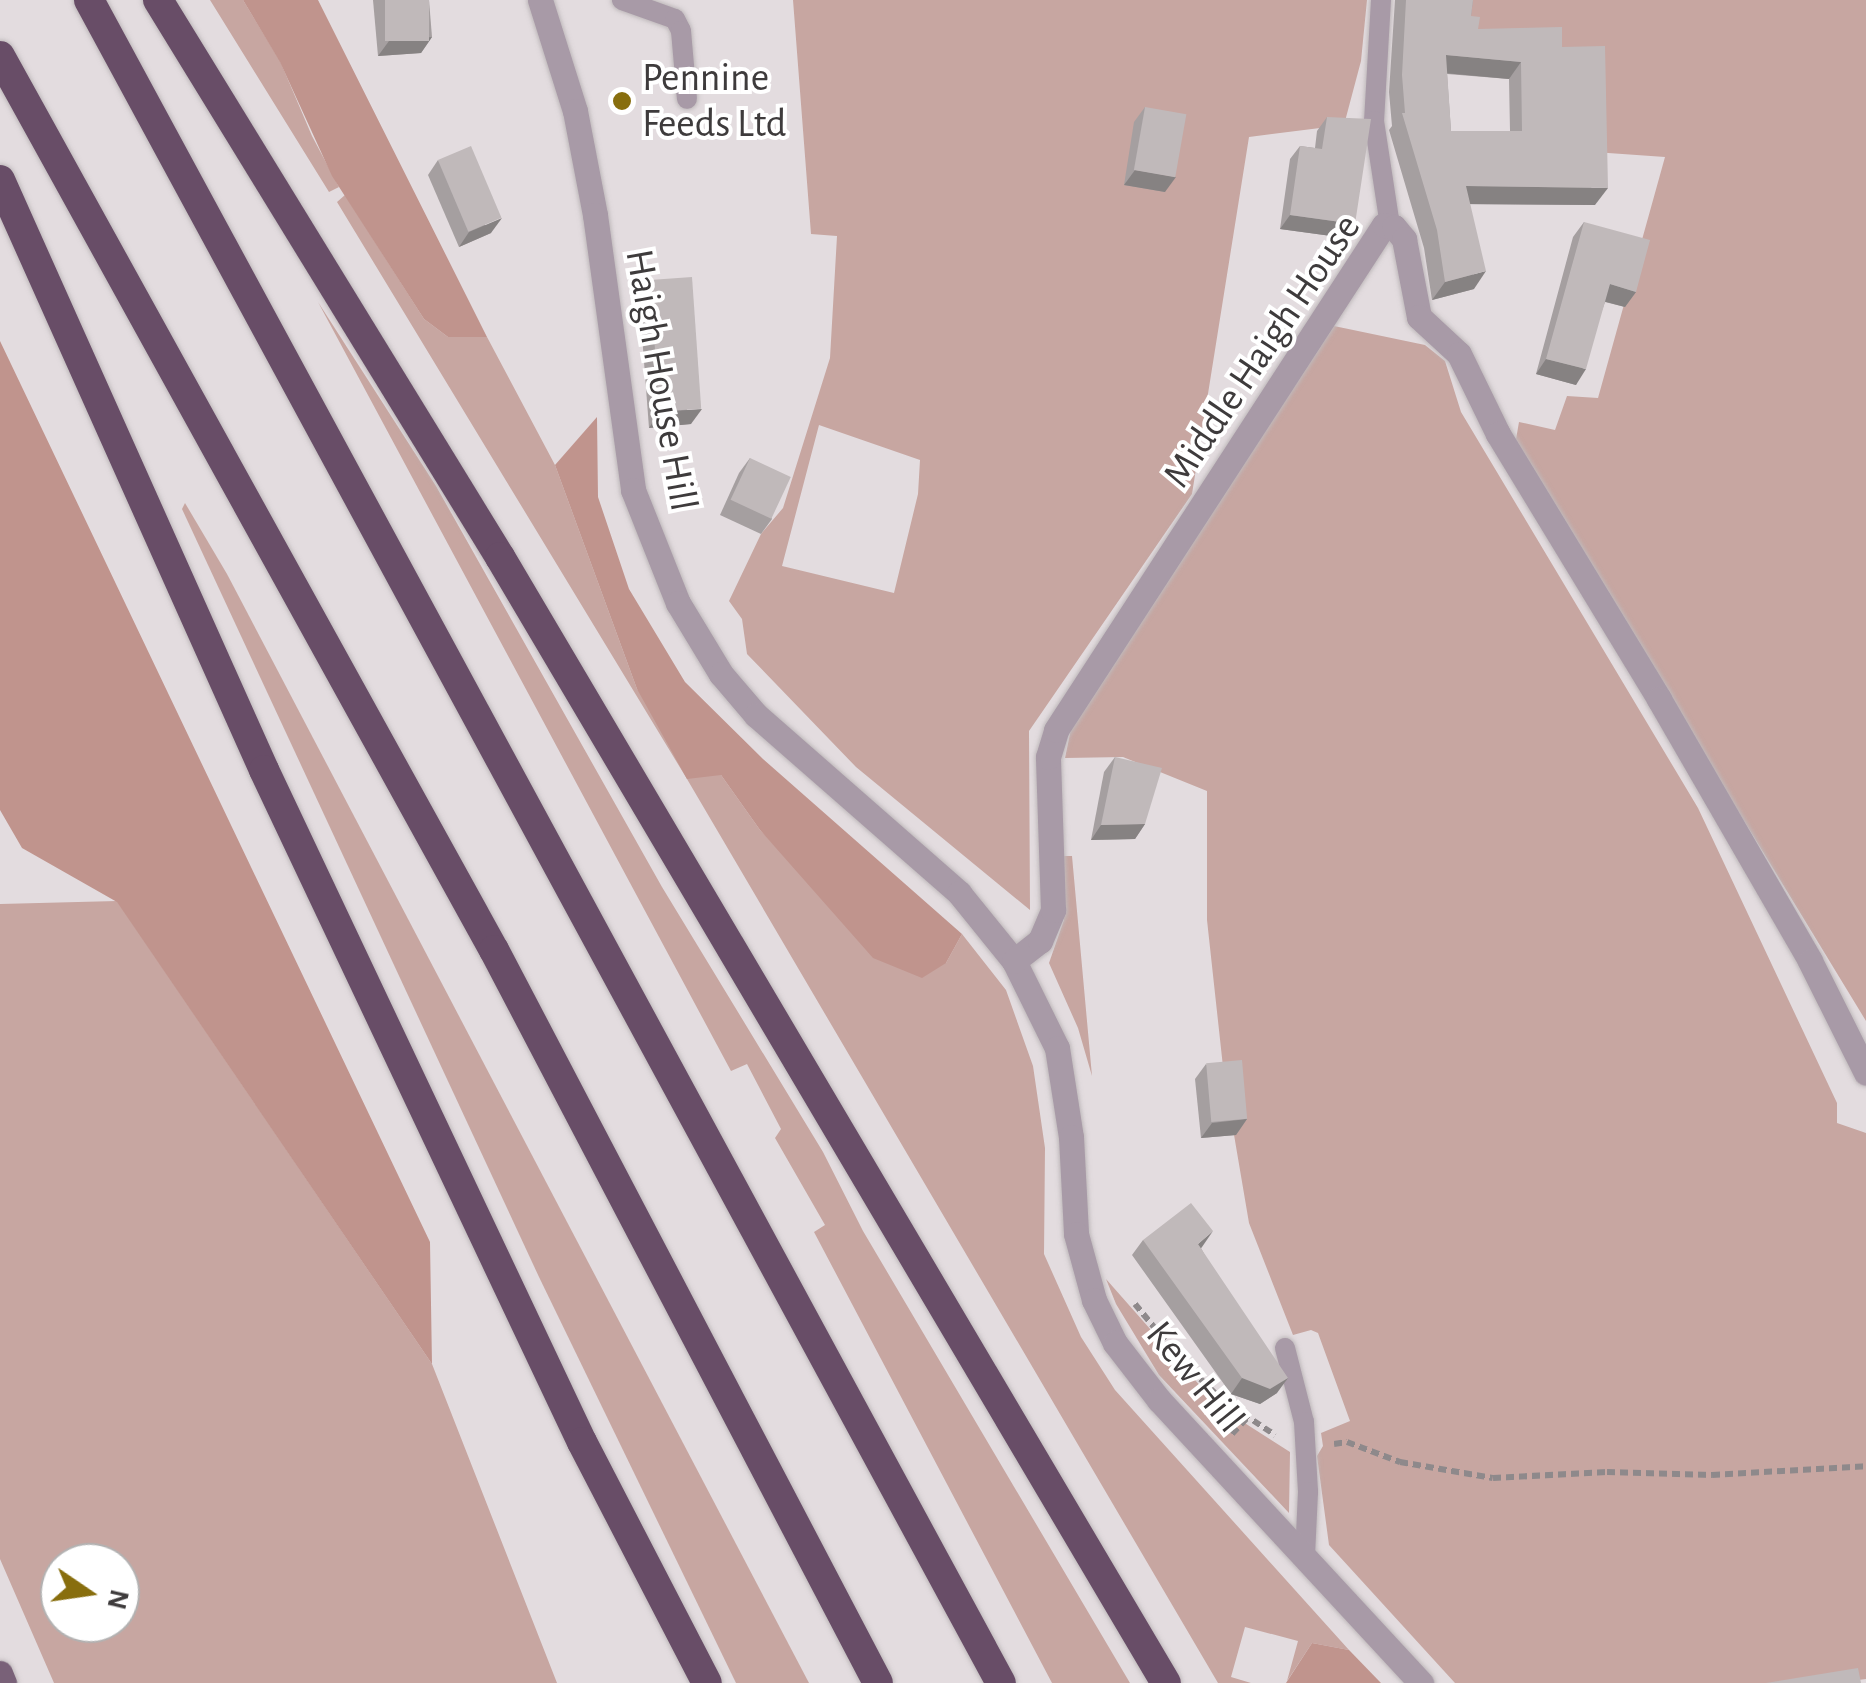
<!DOCTYPE html>
<html>
<head>
<meta charset="utf-8">
<style>
	body { margin:0 }
	#map { position:relative; width:1866px; height:1683px; overflow:hidden; background:#e3dcdf; font-family:"Alegreya Sans",sans-serif }
	div>[style] { position:absolute }
	[style*='--x'] { left:calc(var(--x)*1px); top:calc(var(--y)*1px); width:calc(var(--w)*1px); rotate:calc(var(--a)*1deg) }
	.green>* { inset:0; background:#c7a6a1 }
	.forest>* { inset:0; background:#c0948d }
	.path>* { height:6px; margin-top:-3px; transform-origin:0; background:repeating-linear-gradient(90deg,#8e898b 0 8px,transparent 0 13px) }
	.roads { filter:drop-shadow(0 0 2px #bfb9bb) drop-shadow(0 0 2px #bfb9bb) }
	.service>* { height:20px; margin:-10px; padding:0 10px; transform-origin:10px; border-radius:10px; background:#a89aa7 }
	.minor>* { height:25px; margin:-12.5px; padding:0 12.5px; transform-origin:12.5px; border-radius:12.5px; background:#a89aa7 }
	.primary>* { height:25px; margin:-12.5px; padding:0 12.5px; transform-origin:12.5px; border-radius:12.5px; background:#796178 }
	.motorway>* { height:30px; margin:-15px; padding:0 15px; transform-origin:15px; border-radius:15px; background:#684d67 }
	.wall>* { inset:0; background:#a59fa0 }
	.shaded-wall>* { inset:0; background:#868282 }
	.building>* { inset:0; background:#c0b9ba; transform-origin:0 0 }
	.dots>* { width:28px; height:28px; translate:-50% -50%; box-sizing:border-box; border:5px solid #fff; border-radius:50% }
	span { translate:-50% -50%; white-space:nowrap; text-align:center; line-height:1.15; -webkit-text-stroke:8px #fff; paint-order:stroke }
	.poi-label { font-size:40px; color:#3e3b3c }
	.left { translate:0 -50%; text-align:left }
	.street-label { font-size:40px; color:#3e3b3c }
	.north { position:absolute; left:40px; top:1543px; width:100px; height:100px; box-sizing:border-box; background:#fff; border:2px solid #b2b1b1; border-radius:50%; rotate:103deg; font-size:28px; font-weight:700; line-height:40px; text-align:center; color:#3e3b3c }
	.north::after { content:''; display:block; margin:auto; width:35px; height:45px; background:#886e0e; clip-path:polygon(50% 0,100% 100%,50% 72%,0 100%) }
</style>
</head>
<body>
<div id="map">
	<div class="green">
		<div style="clip-path:polygon(210px 0,243px 0,280px 61px,312px 136px,339px 187px,329px 192px)"></div>
		<div style="clip-path:polygon(evenodd,793px 0,1367px 0,1361px 61px,1344px 125px,1249px 137px,1192px 494px,1029px 731px,1030px 910px,856px 767px,747px 654px,742px 619px,729px 601px,761px 534px,783px 508px,830px 358px,837px 236px,811px 234px,793px 0,819px 425px,920px 460px,918px 494px,894px 593px,782px 566px,819px 425px)"></div>
		<div style="clip-path:polygon(1468px 0,1866px 0,1866px 1021px,1515px 445px,1519px 422px,1555px 430px,1567px 396px,1598px 398px,1665px 157px,1594px 152px,1470px 45px)"></div>
		<div style="clip-path:polygon(345px 195px,424px 319px,448px 337px,487px 337px,555px 465px,637px 689px,721px 775px,760px 830px,813px 886px,946px 963px,962px 934px,1006px 990px,1033px 1066px,1045px 1148px,1044px 1254px,1081px 1337px,1115px 1390px,1349px 1650px,1312px 1643px,1287px 1681px,1298px 1641px,1245px 1627px,1231px 1677px,1251px 1683px,1218px 1683px,687px 779px,337px 202px)"></div>
		<div style="clip-path:polygon(318px 302px,436px 486px,662px 887px,823px 1152px,863px 1231px,1130px 1683px,1052px 1683px,814px 1232px,825px 1225px,775px 1138px,781px 1129px,747px 1064px,731px 1071px)"></div>
		<div style="clip-path:polygon(1334px 326px,1425px 345px,1445px 361px,1461px 412px,1698px 808px,1837px 1103px,1837px 1123px,1866px 1133px,1866px 1679px,1835px 1683px,1455px 1683px,1329px 1545px,1317px 1456px,1323px 1446px,1321px 1433px,1350px 1421px,1318px 1333px,1311px 1330px,1293px 1335px,1249px 1223px,1224px 1076px,1207px 920px,1207px 791px,1123px 757px,1065px 758px,1071px 729px)"></div>
		<div style="clip-path:polygon(185px 503px,227px 574px,809px 1683px,736px 1683px,539px 1277px,182px 509px)"></div>
		<div style="clip-path:polygon(1060px 856px,1072px 856px,1092px 1076px,1078px 1028px,1049px 963px,1064px 920px)"></div>
		<div style="clip-path:polygon(evenodd,117px 901px,432px 1364px,557px 1683px,54px 1683px,0 1559px,0 904px,117px 901px,60px 1563px,120px 1563px,120px 1623px,60px 1623px,60px 1563px)"></div>
		<div style="clip-path:polygon(1106px 1279px,1218px 1406px,1290px 1452px,1289px 1513px,1159px 1375px,1116px 1304px)"></div>
	</div>
	<div class="forest">
		<div style="clip-path:polygon(243px 0,318px 0,487px 337px,448px 337px,424px 319px,332px 176px,280px 62px)"></div>
		<div style="clip-path:polygon(0 341px,430px 1242px,432px 1364px,117px 902px,22px 848px,0 810px)"></div>
		<div style="clip-path:polygon(597px 417px,598px 497px,629px 589px,685px 682px,763px 759px,962px 934px,946px 963px,922px 978px,873px 958px,760px 830px,721px 775px,687px 779px,637px 689px,555px 465px)"></div>
		<div style="clip-path:polygon(1312px 1643px,1349px 1650px,1381px 1683px,1286px 1683px)"></div>
	</div>
	<div class="path">
		<div style="--x:1135;--y:1304;--w:74;--a:50.5"></div>
		<div style="--x:1182;--y:1361;--w:54;--a:44.3"></div>
		<div style="--x:1221;--y:1399;--w:65;--a:33.7"></div>
		<div style="--x:1232;--y:1434;--w:23;--a:-47"></div>
		<div style="--x:1334;--y:1444;--w:13;--a:-9"></div>
		<div style="--x:1347;--y:1442;--w:57;--a:20.7"></div>
		<div style="--x:1400;--y:1462;--w:94;--a:9.8"></div>
		<div style="--x:1493;--y:1478;--w:114;--a:-3"></div>
		<div style="--x:1607;--y:1472;--w:105;--a:1.6"></div>
		<div style="--x:1712;--y:1475;--w:154;--a:-3.3"></div>
	</div>
	<div class="roads">
		<div class="service">
			<div style="--x:622;--y:0;--w:56;--a:19.7"></div>
			<div style="--x:675;--y:19;--w:13;--a:63"></div>
			<div style="--x:681;--y:31;--w:68;--a:85"></div>
			<div style="--x:1381;--y:0;--w:121;--a:93.3"></div>
			<div style="--x:1374;--y:121;--w:106;--a:81.3"></div>
			<div style="--x:1285;--y:1348;--w:76;--a:75.6"></div>
			<div style="--x:1304;--y:1422;--w:70;--a:86.7"></div>
			<div style="--x:1308;--y:1492;--w:64;--a:92.7"></div>
		</div>
		<div class="minor">
			<div style="--x:540;--y:0;--w:116;--a:72.5"></div>
			<div style="--x:575;--y:111;--w:106;--a:79.1"></div>
			<div style="--x:595;--y:215;--w:278;--a:82.1"></div>
			<div style="--x:633;--y:490;--w:122;--a:68.3"></div>
			<div style="--x:678;--y:603;--w:83;--a:58.8"></div>
			<div style="--x:721;--y:674;--w:54;--a:49.5"></div>
			<div style="--x:756;--y:715;--w:270;--a:41.2"></div>
			<div style="--x:959;--y:893;--w:87;--a:51"></div>
			<div style="--x:1014;--y:961;--w:97;--a:63.7"></div>
			<div style="--x:1057;--y:1048;--w:90;--a:81.1"></div>
			<div style="--x:1071;--y:1137;--w:97;--a:87"></div>
			<div style="--x:1076;--y:1234;--w:68;--a:74.7"></div>
			<div style="--x:1094;--y:1300;--w:48;--a:64"></div>
			<div style="--x:1115;--y:1343;--w:72;--a:52.3"></div>
			<div style="--x:1159;--y:1400;--w:386;--a:47.2"></div>
			<div style="--x:1014;--y:961;--w:33;--a:-38"></div>
			<div style="--x:1040;--y:941;--w:34;--a:-67"></div>
			<div style="--x:1053;--y:910;--w:153;--a:-91.9"></div>
			<div style="--x:1048;--y:757;--w:28;--a:-73"></div>
			<div style="--x:1056;--y:730;--w:602;--a:-57"></div>
			<div style="--x:1384;--y:225;--w:10;--a:11"></div>
			<div style="--x:1394;--y:227;--w:16;--a:50"></div>
			<div style="--x:1404;--y:239;--w:79;--a:79.1"></div>
			<div style="--x:1419;--y:317;--w:54;--a:42.8"></div>
			<div style="--x:1459;--y:354;--w:89;--a:64"></div>
			<div style="--x:1498;--y:434;--w:310;--a:58.7"></div>
			<div style="--x:1659;--y:699;--w:302;--a:60"></div>
			<div style="--x:1810;--y:961;--w:125;--a:63.4"></div>
		</div>
		<div class="primary">
			<div style="--x:0;--y:1673;--w:11;--a:68"></div>
		</div>
		<div class="motorway">
			<div style="--x:89;--y:0;--w:1914;--a:61.55"></div>
			<div style="--x:158;--y:0;--w:654;--a:58.45"></div>
			<div style="--x:500;--y:557;--w:1308;--a:59.4"></div>
			<div style="--x:0;--y:56;--w:1021;--a:61.08"></div>
			<div style="--x:494;--y:950;--w:827;--a:62.35"></div>
			<div style="--x:0;--y:180;--w:646;--a:65.89"></div>
			<div style="--x:264;--y:770;--w:743;--a:64.68"></div>
			<div style="--x:582;--y:1442;--w:271;--a:62.6"></div>
		</div>
	</div>
	<div class="wall">
		<div style="clip-path:polygon(373px 0,429px 0,432px 37px,421px 53px,378px 56px)"></div>
		<div style="clip-path:polygon(evenodd,1395px 0,1473px 0,1471px 16px,1478px 29px,1562px 47px,1595px 205px,1470px 204px,1474px 289px,1432px 300px,1424px 248px,1389px 130px,1392px 126px,1389px 92px,1395px 0,1447px 74px,1509px 79px,1510px 131px,1451px 131px,1447px 74px)"></div>
		<div style="clip-path:polygon(1145px 107px,1165px 192px,1124px 185px,1134px 122px)"></div>
		<div style="clip-path:polygon(1327px 117px,1355px 224px,1346px 238px,1280px 229px,1290px 159px,1300px 146px,1315px 148px,1317px 131px)"></div>
		<div style="clip-path:polygon(438px 160px,491px 233px,459px 247px,428px 175px)"></div>
		<div style="clip-path:polygon(1584px 222px,1636px 292px,1625px 307px,1605px 302px,1576px 385px,1536px 374px,1573px 237px)"></div>
		<div style="clip-path:polygon(650px 280px,691px 424px,649px 428px,639px 295px)"></div>
		<div style="clip-path:polygon(750px 458px,772px 519px,761px 534px,720px 515px,739px 473px)"></div>
		<div style="clip-path:polygon(1115px 757px,1145px 824px,1135px 839px,1091px 840px,1104px 772px)"></div>
		<div style="clip-path:polygon(1206px 1064px,1247px 1119px,1236px 1135px,1201px 1138px,1195px 1079px)"></div>
		<div style="clip-path:polygon(1143px 1240px,1202px 1247px,1201px 1248px,1277px 1393px,1260px 1404px,1231px 1394px,1132px 1255px)"></div>
	</div>
	<div class="shaded-wall">
		<div style="clip-path:polygon(432px 37px,421px 53px,378px 56px,389px 41px)"></div>
		<div style="clip-path:polygon(1446px 55px,1521px 62px,1509px 79px,1433px 72px)"></div>
		<div style="clip-path:polygon(1135px 170px,1176px 177px,1165px 192px,1124px 185px)"></div>
		<div style="clip-path:polygon(1466px 186px,1608px 188px,1595px 205px,1453px 204px)"></div>
		<div style="clip-path:polygon(1290px 215px,1355px 224px,1346px 238px,1280px 229px)"></div>
		<div style="clip-path:polygon(502px 218px,491px 233px,459px 247px,469px 232px)"></div>
		<div style="clip-path:polygon(1486px 271px,1474px 289px,1432px 300px,1445px 282px)"></div>
		<div style="clip-path:polygon(1610px 284px,1636px 292px,1625px 307px,1599px 300px)"></div>
		<div style="clip-path:polygon(1546px 359px,1586px 369px,1576px 385px,1536px 374px)"></div>
		<div style="clip-path:polygon(702px 409px,691px 424px,649px 428px,659px 412px)"></div>
		<div style="clip-path:polygon(1145px 824px,1135px 839px,1091px 840px,1101px 825px)"></div>
		<div style="clip-path:polygon(1247px 1119px,1236px 1135px,1201px 1138px,1212px 1123px)"></div>
		<div style="clip-path:polygon(1213px 1231px,1202px 1247px,1187px 1259px,1198px 1244px)"></div>
		<div style="clip-path:polygon(1242px 1378px,1288px 1378px,1277px 1393px,1260px 1404px,1231px 1394px)"></div>
	</div>
	<div class="building">
		<div style="left:385px;top:0;width:44px;height:41px"></div>
		<div style="clip-path:polygon(evenodd,1406px 0,1473px 0,1471px 16px,1480px 17px,1478px 29px,1562px 27px,1562px 47px,1605px 46px,1608px 188px,1466px 186px,1486px 271px,1445px 282px,1437px 230px,1402px 113px,1405px 113px,1402px 75px,1406px 0,1446px 55px,1521px 62px,1522px 131px,1451px 131px,1446px 55px)"></div>
		<div style="left:1145px;top:107px;width:42px;height:64px;rotate:10deg"></div>
		<div style="clip-path:polygon(1327px 117px,1371px 119px,1355px 224px,1290px 215px,1300px 146px,1322px 149px)"></div>
		<div style="left:471px;top:146px;width:78px;height:36px;rotate:67deg"></div>
		<div style="clip-path:polygon(1584px 222px,1650px 240px,1636px 292px,1610px 284px,1586px 369px,1546px 359px)"></div>
		<div style="left:692px;top:277px;width:132px;height:42px;rotate:86deg"></div>
		<div style="left:750px;top:458px;width:45px;height:46px;rotate:25deg"></div>
		<div style="clip-path:polygon(1115px 757px,1162px 768px,1145px 824px,1101px 825px)"></div>
		<div style="left:1242px;top:1060px;width:59px;height:36px;rotate:85deg"></div>
		<div style="clip-path:polygon(1191px 1203px,1213px 1231px,1198px 1244px,1288px 1378px,1270px 1389px,1242px 1378px,1143px 1240px)"></div>
		<div style="clip-path:polygon(1858px 1668px,1861px 1683px,1766px 1683px)"></div>
	</div>
	<div class="dots">
		<div style="left:622px;top:101px;background:#886e0e"></div>
	</div>
	<div class="poi-label">
		<span class="left" style="left:642px;top:101px">Pennine<br>Feeds Ltd</span>
	</div>
	<div class="street-label">
		<span style="left:1262px;top:351px;rotate:-56deg">Middle Haigh House</span>
		<span style="left:661px;top:380px;rotate:80deg">Haigh House Hill</span>
		<span style="left:1195px;top:1377px;rotate:51deg">Kew Hill</span>
	</div>
	<div class="north">N</div>
</div>
</body>
</html>
